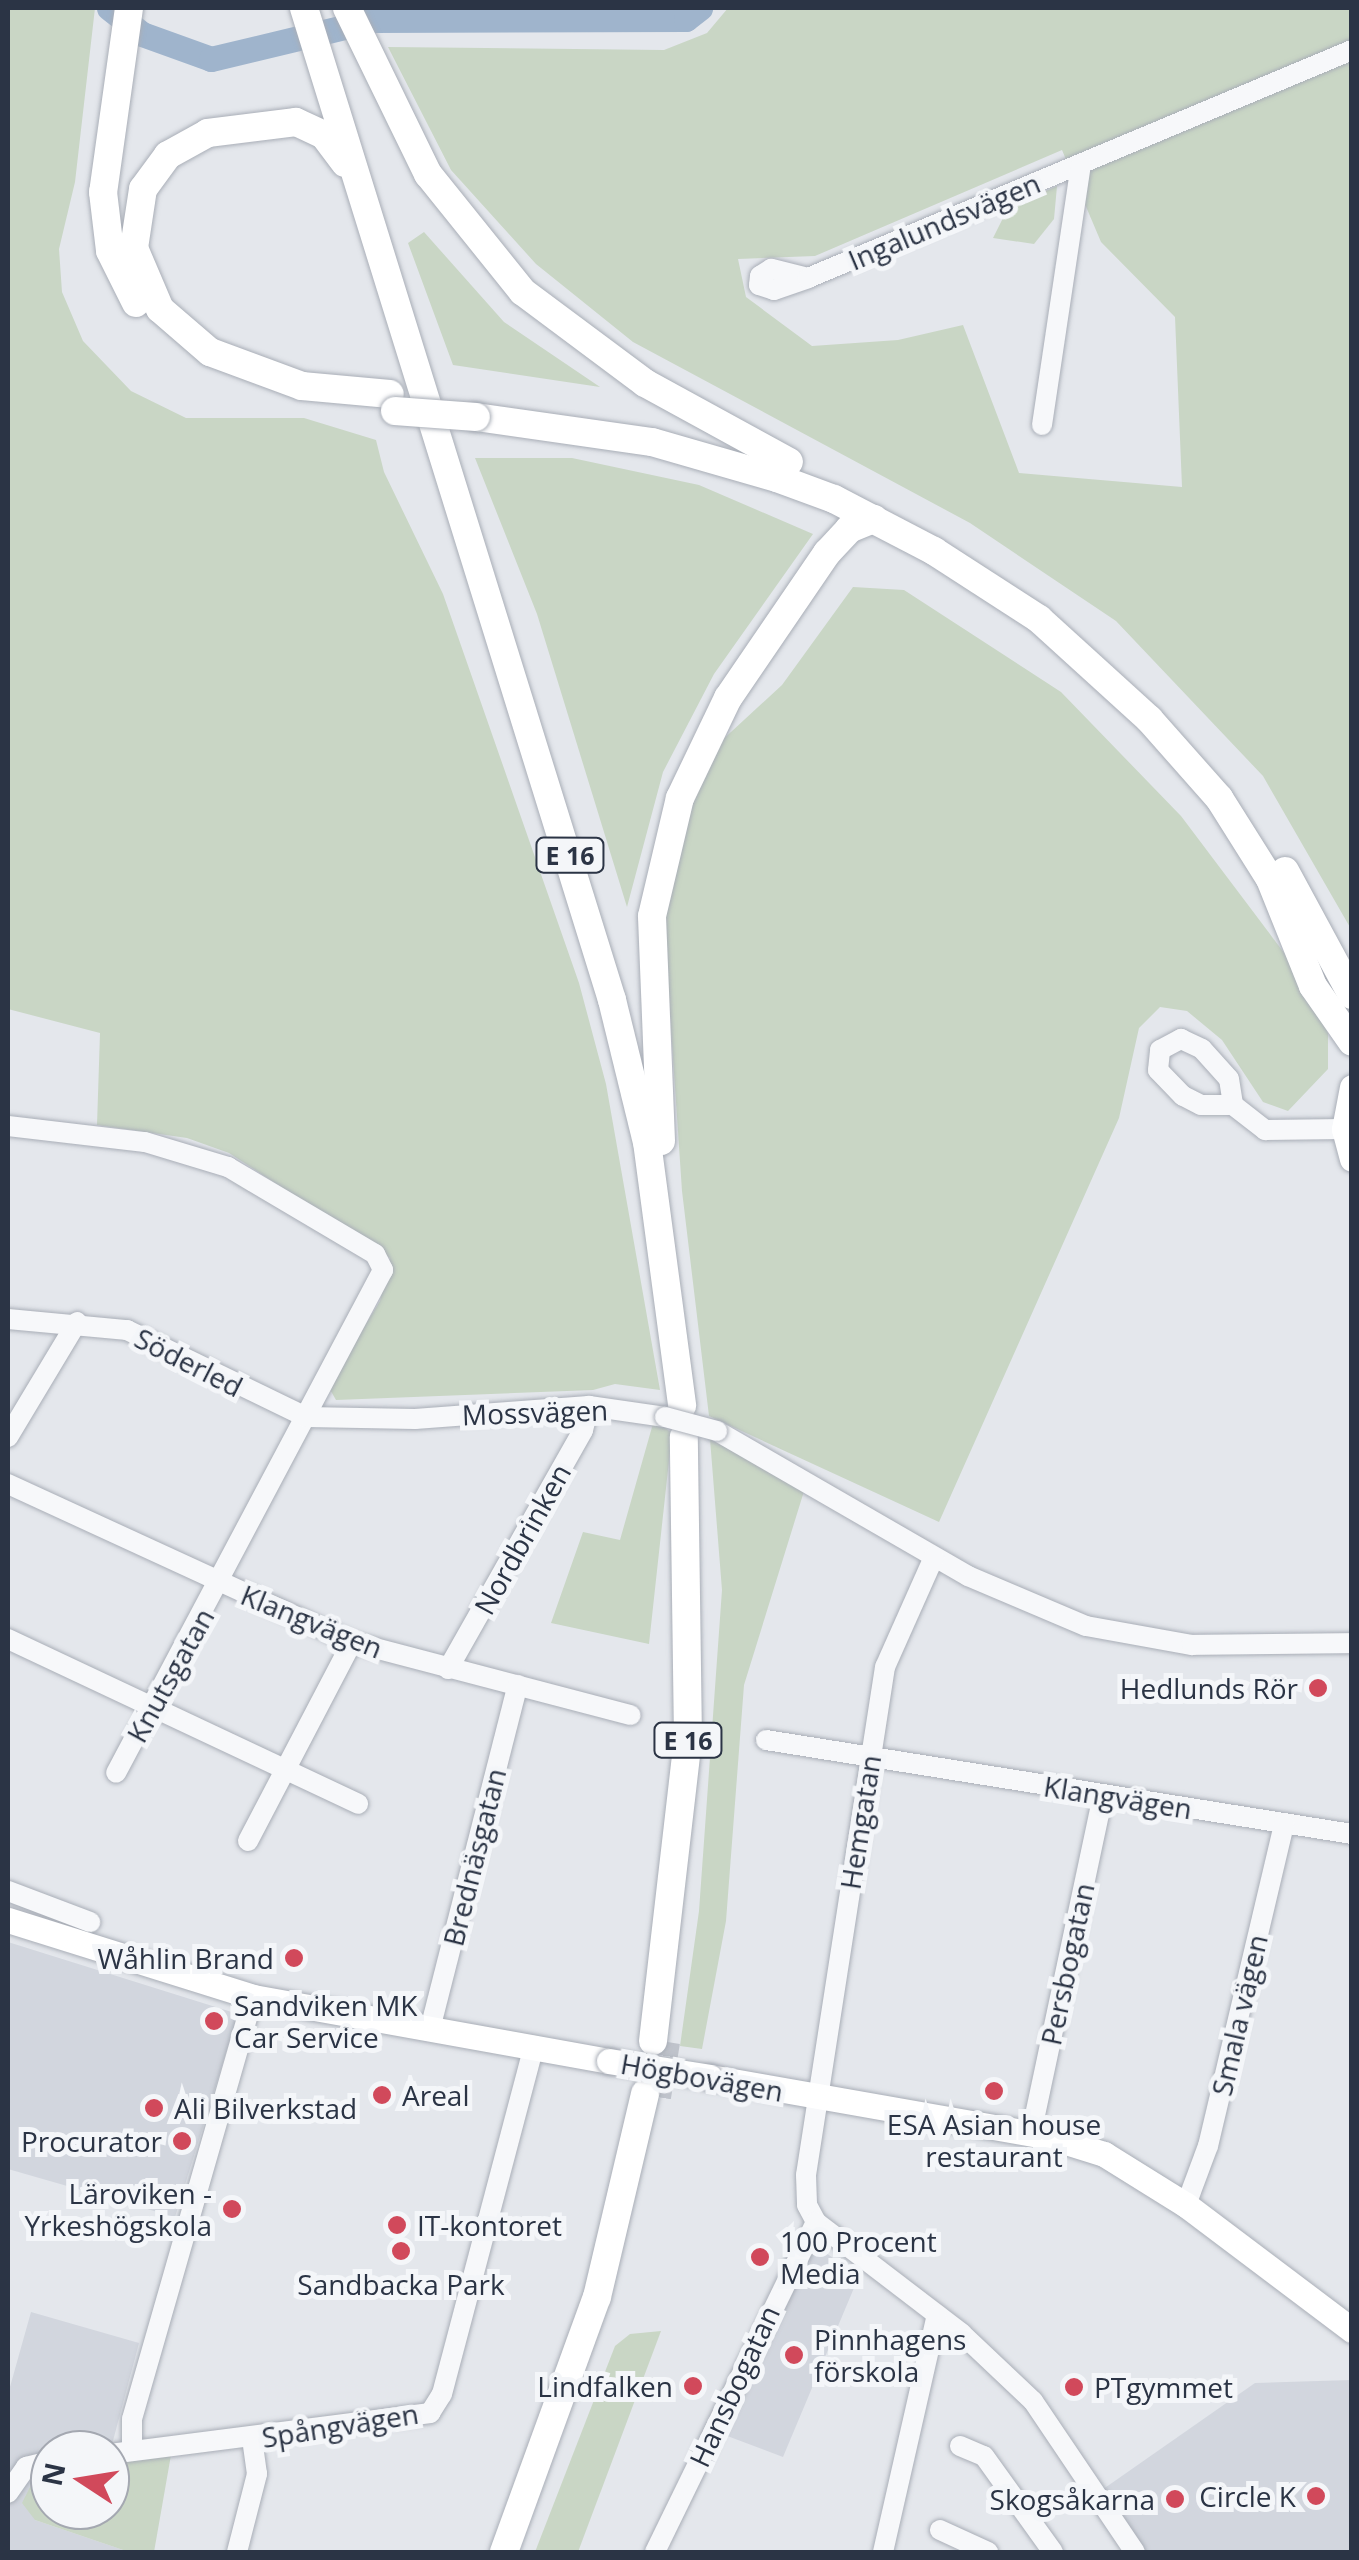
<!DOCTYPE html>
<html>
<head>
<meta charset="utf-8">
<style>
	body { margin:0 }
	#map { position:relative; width:1359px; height:2560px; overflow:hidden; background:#e4e7ec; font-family:"Open Sans",sans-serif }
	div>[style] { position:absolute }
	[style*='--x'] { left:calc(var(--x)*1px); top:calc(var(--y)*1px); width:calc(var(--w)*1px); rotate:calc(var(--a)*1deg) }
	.built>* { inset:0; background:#d2d6de }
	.green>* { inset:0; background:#c9d6c5 }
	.river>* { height:25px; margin:-12.5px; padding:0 12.5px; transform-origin:12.5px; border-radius:12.5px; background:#9fb4cc }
	.highway-tunnel>* { height:28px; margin-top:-14px; transform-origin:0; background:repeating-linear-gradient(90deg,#bfc3cb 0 28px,transparent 0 42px) }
	.roads { filter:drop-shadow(0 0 2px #a9aeb7) drop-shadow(0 0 2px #a9aeb7) }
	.minor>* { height:20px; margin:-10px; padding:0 10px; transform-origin:10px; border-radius:10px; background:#f7f8fa }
	.major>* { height:25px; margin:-12.5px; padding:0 12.5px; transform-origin:12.5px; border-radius:12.5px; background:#fff }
	.highway>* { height:28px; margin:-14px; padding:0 14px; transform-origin:14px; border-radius:14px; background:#fff }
	.bridges { filter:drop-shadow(0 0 2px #a9aeb7) drop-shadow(0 0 2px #a9aeb7) }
	.minor-bridge>* { height:20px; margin:-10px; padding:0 10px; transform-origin:10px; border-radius:10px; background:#f7f8fa }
	.major-bridge>* { height:25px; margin:-12.5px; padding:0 12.5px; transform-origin:12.5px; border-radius:12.5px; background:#fff }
	.highway-bridge>* { height:28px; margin:-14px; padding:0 14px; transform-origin:14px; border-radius:14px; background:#fff }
	.dots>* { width:28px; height:28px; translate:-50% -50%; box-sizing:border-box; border:5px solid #f4f6f9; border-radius:50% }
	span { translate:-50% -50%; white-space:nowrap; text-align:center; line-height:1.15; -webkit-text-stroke:10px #f4f6f9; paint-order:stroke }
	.shield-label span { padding:2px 8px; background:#f4f6f9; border:2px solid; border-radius:8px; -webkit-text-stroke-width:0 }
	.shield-label { font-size:25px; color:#2b3445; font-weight:700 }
	.street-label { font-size:28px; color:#2b3445 }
	.poi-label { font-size:28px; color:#2b3445 }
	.right { translate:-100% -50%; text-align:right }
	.left { translate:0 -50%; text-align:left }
	.frame { position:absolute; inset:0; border:10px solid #2b3445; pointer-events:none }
	.north { position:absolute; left:30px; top:2430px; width:100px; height:100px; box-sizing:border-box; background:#f4f6f9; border:2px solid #a4a8b1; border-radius:50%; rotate:282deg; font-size:28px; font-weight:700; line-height:40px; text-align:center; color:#2b3445 }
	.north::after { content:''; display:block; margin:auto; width:35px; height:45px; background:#d1495b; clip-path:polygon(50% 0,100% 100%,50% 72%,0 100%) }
</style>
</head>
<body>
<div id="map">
	<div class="built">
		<div style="clip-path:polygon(8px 1942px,238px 2014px,175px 2217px,8px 2169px)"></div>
		<div style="clip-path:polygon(816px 2246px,859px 2276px,783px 2457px,722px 2434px)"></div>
		<div style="clip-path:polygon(31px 2312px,139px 2343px,110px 2452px,50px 2450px,35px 2520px,129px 2552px,8px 2552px,8px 2394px)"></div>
		<div style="clip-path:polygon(1351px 2380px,1351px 2552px,1135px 2552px,1099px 2492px,1255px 2383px)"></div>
	</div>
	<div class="green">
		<div style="clip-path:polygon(8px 8px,95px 8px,75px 182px,59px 249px,62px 292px,83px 341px,131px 391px,186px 418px,304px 418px,376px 440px,384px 472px,443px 594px,579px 983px,606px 1084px,660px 1390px,615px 1384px,593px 1390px,336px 1400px,328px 1386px,380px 1301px,390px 1258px,229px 1153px,187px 1138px,97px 1125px,100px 1033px,8px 1009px)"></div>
		<div style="clip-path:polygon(evenodd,728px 8px,1351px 8px,1351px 929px,1263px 776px,1116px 621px,970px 523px,633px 342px,536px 264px,451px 170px,388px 47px,664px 50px,707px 33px,728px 8px,1062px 150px,1101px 242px,1175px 317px,1182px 487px,1019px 473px,963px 325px,898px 340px,812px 346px,746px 297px,738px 259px,815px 256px,1062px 150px)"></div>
		<div style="clip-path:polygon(1057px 186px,1054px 219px,1034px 244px,993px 238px,1008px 208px)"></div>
		<div style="clip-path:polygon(424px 232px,504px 322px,600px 387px,453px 365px,408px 243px)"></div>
		<div style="clip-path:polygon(475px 458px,572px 458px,699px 485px,813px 534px,714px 674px,663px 772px,627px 907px,537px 614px)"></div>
		<div style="clip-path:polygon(853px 587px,904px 590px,1061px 692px,1181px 816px,1294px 966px,1328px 1033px,1328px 1069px,1288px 1111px,1263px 1102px,1222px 1040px,1187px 1011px,1160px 1007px,1139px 1028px,1119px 1118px,939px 1522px,709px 1416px,682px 1191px,664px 924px,675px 844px,718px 744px,782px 685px)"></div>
		<div style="clip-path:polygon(654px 1420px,672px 1433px,649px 1644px,551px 1623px,583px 1532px,620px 1540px)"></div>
		<div style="clip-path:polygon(710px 1439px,805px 1488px,744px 1685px,726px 1921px,702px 2049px,680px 2046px,699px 1911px,722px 1590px)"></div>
		<div style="clip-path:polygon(661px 2331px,578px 2552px,535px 2552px,615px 2346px,630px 2334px)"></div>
		<div style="clip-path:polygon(171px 2455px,154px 2552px,129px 2552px,35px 2520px,22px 2503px,38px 2471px,50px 2470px,50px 2510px,110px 2510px,110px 2462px)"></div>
	</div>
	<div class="river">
		<div style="--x:109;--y:8;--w:42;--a:38.2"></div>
		<div style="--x:142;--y:34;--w:73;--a:19.9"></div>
		<div style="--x:211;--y:59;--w:167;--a:-13.5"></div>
		<div style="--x:373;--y:20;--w:313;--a:-0.2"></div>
		<div style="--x:686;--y:19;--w:18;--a:-38"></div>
	</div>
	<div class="highway-tunnel">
		<div style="--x:657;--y:2097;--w:56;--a:-80.7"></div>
	</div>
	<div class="roads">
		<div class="minor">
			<div style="--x:808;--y:278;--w:38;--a:-166"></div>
			<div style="--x:771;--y:269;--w:13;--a:148"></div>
			<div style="--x:760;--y:276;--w:9;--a:96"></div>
			<div style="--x:759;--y:285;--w:16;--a:18"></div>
			<div style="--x:774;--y:290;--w:36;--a:-19"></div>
			<div style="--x:808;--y:278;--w:590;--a:-22.74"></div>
			<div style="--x:1042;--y:425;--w:264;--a:-81.5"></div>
			<div style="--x:1233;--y:1105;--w:32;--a:180"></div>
			<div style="--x:1201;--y:1105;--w:20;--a:-153"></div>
			<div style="--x:1183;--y:1096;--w:36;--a:-134"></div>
			<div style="--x:1158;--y:1070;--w:20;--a:-84"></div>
			<div style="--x:1160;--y:1050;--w:24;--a:-28"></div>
			<div style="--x:1181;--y:1039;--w:23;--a:25"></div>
			<div style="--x:1202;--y:1049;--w:40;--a:48"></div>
			<div style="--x:1229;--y:1079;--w:26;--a:81"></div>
			<div style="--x:1233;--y:1105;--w:41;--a:38"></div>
			<div style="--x:1265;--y:1130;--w:79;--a:-0.7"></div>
			<div style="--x:8;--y:1126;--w:138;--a:6.7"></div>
			<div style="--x:145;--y:1142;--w:87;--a:16.8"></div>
			<div style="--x:228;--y:1167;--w:171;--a:30.6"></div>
			<div style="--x:375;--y:1254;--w:18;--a:63"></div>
			<div style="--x:383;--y:1270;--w:569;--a:117.96"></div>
			<div style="--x:8;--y:1319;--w:120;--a:5.3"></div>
			<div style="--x:127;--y:1330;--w:199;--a:25.9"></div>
			<div style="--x:306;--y:1417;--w:109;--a:1.1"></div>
			<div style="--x:415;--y:1419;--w:174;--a:-4.3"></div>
			<div style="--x:589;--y:1406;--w:77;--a:8.2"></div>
			<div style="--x:717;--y:1431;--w:290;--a:30"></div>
			<div style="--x:968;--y:1576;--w:128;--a:23"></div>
			<div style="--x:1086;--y:1626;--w:108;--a:10.2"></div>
			<div style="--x:1192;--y:1645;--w:160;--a:-0.7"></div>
			<div style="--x:8;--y:1437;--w:134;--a:-59"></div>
			<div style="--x:8;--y:1484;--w:379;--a:24.7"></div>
			<div style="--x:352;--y:1642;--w:288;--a:14.7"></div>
			<div style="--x:934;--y:1557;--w:120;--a:114"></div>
			<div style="--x:885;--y:1667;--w:514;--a:98.84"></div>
			<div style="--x:806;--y:2175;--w:30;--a:88"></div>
			<div style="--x:807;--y:2205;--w:19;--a:62"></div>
			<div style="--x:816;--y:2222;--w:183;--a:37.4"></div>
			<div style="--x:961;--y:2333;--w:99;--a:43.4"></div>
			<div style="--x:1033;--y:2401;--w:182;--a:56"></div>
			<div style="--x:8;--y:1639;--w:387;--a:25.2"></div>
			<div style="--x:448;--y:1669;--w:274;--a:-60.5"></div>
			<div style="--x:583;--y:1430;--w:25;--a:-76"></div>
			<div style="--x:766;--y:1740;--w:593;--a:9.11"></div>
			<div style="--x:248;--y:1841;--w:225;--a:-62.4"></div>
			<div style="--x:8;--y:1891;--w:88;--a:20.7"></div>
			<div style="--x:430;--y:2029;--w:355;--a:-75.7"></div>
			<div style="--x:1031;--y:2134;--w:347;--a:-78"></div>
			<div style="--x:1186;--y:2205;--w:63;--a:-69.6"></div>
			<div style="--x:1208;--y:2146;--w:331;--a:-76.7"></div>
			<div style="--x:960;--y:2446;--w:26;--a:23"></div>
			<div style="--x:984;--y:2456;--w:118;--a:54.3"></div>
			<div style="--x:132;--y:2451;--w:32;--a:-90"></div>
			<div style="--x:132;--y:2419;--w:439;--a:-74"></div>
			<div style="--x:110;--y:2454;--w:323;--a:-7.3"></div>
			<div style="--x:430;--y:2413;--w:22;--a:-58"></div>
			<div style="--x:442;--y:2394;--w:360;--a:-75.2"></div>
			<div style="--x:8;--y:2493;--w:32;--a:-55"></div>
			<div style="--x:26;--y:2467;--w:25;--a:-14"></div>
			<div style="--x:940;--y:2530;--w:53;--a:24.6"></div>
			<div style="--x:237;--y:2552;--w:81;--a:-75.6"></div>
			<div style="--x:257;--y:2474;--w:35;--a:-98"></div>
			<div style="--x:655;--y:2552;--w:367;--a:-64"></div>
			<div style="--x:883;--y:2552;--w:243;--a:-77.2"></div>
		</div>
		<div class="major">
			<div style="--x:1352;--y:1087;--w:43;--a:100.8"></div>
			<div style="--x:1344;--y:1129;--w:31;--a:75"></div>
			<div style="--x:8;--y:1920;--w:257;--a:17.4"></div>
			<div style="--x:253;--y:1997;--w:362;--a:10.2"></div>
			<div style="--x:710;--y:2077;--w:345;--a:10"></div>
			<div style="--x:1050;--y:2137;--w:57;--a:17.5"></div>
			<div style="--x:1104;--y:2154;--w:97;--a:31.9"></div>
			<div style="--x:1186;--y:2205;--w:208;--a:37"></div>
		</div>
		<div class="highway">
			<div style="--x:129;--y:8;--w:186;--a:98"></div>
			<div style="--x:103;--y:192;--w:59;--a:83.2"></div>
			<div style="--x:110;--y:251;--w:58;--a:63.4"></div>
			<div style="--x:304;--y:8;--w:1039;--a:72.75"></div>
			<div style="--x:612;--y:1000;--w:146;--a:76.2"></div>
			<div style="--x:647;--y:1142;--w:266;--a:82.4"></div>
			<div style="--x:347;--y:8;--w:185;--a:64"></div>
			<div style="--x:428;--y:174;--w:151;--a:51.2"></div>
			<div style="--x:523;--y:292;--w:152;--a:36.7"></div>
			<div style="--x:645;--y:383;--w:164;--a:28.7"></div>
			<div style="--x:345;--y:163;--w:35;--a:-127"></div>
			<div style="--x:324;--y:135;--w:31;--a:-155"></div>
			<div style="--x:296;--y:122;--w:89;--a:172.9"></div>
			<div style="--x:208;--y:133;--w:46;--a:151.2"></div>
			<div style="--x:168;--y:155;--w:42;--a:126.3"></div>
			<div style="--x:143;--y:189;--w:60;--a:98.7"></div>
			<div style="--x:134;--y:248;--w:66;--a:66.9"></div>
			<div style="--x:160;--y:309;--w:66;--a:40.7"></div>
			<div style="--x:210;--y:352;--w:98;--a:20.3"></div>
			<div style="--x:302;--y:386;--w:88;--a:5.2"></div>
			<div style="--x:476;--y:417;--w:178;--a:8.1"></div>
			<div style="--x:652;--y:442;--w:130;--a:16.1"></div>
			<div style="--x:777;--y:478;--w:61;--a:20.2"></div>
			<div style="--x:834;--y:499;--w:113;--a:27.5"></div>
			<div style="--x:934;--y:551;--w:125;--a:32.9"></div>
			<div style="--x:1039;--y:619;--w:149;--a:42.3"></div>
			<div style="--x:1149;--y:719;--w:106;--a:48.5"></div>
			<div style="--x:1219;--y:798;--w:96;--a:57.8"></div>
			<div style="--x:1270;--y:879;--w:115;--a:68.1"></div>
			<div style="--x:1313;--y:986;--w:68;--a:55.1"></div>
			<div style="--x:1285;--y:871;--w:141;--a:61.6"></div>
			<div style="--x:661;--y:1141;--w:225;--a:-92.3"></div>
			<div style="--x:652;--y:916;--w:121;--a:-76.7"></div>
			<div style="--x:680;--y:798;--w:111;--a:-64.4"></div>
			<div style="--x:728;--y:698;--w:176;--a:-55.7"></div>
			<div style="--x:827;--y:553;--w:33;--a:-47"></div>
			<div style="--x:849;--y:529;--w:27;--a:-22"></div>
			<div style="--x:653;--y:2041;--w:304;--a:-83.4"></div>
			<div style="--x:688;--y:1739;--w:302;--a:-90.8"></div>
			<div style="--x:504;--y:2552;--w:271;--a:-70"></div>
			<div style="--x:597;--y:2297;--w:209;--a:-76.7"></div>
		</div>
	</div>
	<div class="bridges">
		<div class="minor-bridge">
			<div style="--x:665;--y:1417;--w:54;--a:15.1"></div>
		</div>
		<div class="major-bridge">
			<div style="--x:609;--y:2061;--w:102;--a:9"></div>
		</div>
		<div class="highway-bridge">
			<div style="--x:395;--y:411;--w:81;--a:4.2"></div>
		</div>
	</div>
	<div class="dots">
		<div style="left:1318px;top:1688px;background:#d1495b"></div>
		<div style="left:294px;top:1958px;background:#d1495b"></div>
		<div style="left:214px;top:2021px;background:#d1495b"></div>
		<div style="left:994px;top:2091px;background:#d1495b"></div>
		<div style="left:382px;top:2095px;background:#d1495b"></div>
		<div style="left:154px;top:2108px;background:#d1495b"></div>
		<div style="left:182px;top:2141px;background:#d1495b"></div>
		<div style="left:232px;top:2209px;background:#d1495b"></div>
		<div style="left:397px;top:2225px;background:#d1495b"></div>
		<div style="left:401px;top:2251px;background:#d1495b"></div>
		<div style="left:760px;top:2257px;background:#d1495b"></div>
		<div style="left:794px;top:2355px;background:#d1495b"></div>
		<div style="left:693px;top:2386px;background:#d1495b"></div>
		<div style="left:1074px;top:2387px;background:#d1495b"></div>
		<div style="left:1316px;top:2496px;background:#d1495b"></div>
		<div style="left:1175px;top:2499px;background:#d1495b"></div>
	</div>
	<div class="shield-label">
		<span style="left:570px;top:855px">E 16</span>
		<span style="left:688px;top:1740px">E 16</span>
	</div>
	<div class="street-label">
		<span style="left:944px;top:221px;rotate:-23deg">Ingalundsvägen</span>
		<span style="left:189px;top:1362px;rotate:27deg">Söderled</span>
		<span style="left:535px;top:1412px;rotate:-2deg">Mossvägen</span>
		<span style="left:522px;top:1539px;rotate:-61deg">Nordbrinken</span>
		<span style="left:312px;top:1621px;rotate:22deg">Klangvägen</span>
		<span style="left:170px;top:1675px;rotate:-61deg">Knutsgatan</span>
		<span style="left:1118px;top:1797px;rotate:9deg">Klangvägen</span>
		<span style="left:860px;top:1822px;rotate:-81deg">Hemgatan</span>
		<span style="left:474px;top:1857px;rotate:-76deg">Brednäsgatan</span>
		<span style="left:1067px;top:1964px;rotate:-78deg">Persbogatan</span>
		<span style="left:1239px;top:2015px;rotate:-77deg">Smala vägen</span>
		<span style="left:702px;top:2077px;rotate:10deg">Högbovägen</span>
		<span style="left:734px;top:2386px;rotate:-65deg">Hansbogatan</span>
		<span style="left:340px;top:2425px;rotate:-9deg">Spångvägen</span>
	</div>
	<div class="poi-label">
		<span class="right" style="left:1298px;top:1688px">Hedlunds Rör</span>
		<span class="right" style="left:274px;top:1958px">Wåhlin Brand</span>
		<span class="left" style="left:234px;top:2021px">Sandviken MK<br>Car Service</span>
		<span class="left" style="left:402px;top:2095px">Areal</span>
		<span class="left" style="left:174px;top:2108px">Ali Bilverkstad</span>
		<span style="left:994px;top:2140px">ESA Asian house<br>restaurant</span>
		<span class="right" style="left:162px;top:2141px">Procurator</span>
		<span class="right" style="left:212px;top:2209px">Läroviken -<br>Yrkeshögskola</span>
		<span class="left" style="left:417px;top:2225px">IT-kontoret</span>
		<span class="left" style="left:780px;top:2257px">100 Procent<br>Media</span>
		<span style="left:401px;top:2284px">Sandbacka Park</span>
		<span class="left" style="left:814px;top:2355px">Pinnhagens<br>förskola</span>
		<span class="right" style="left:673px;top:2386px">Lindfalken</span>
		<span class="left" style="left:1094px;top:2387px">PTgymmet</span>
		<span class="right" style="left:1296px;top:2496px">Circle K</span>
		<span class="right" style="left:1155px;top:2499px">Skogsåkarna</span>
	</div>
	<div class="frame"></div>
	<div class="north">N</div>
</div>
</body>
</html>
